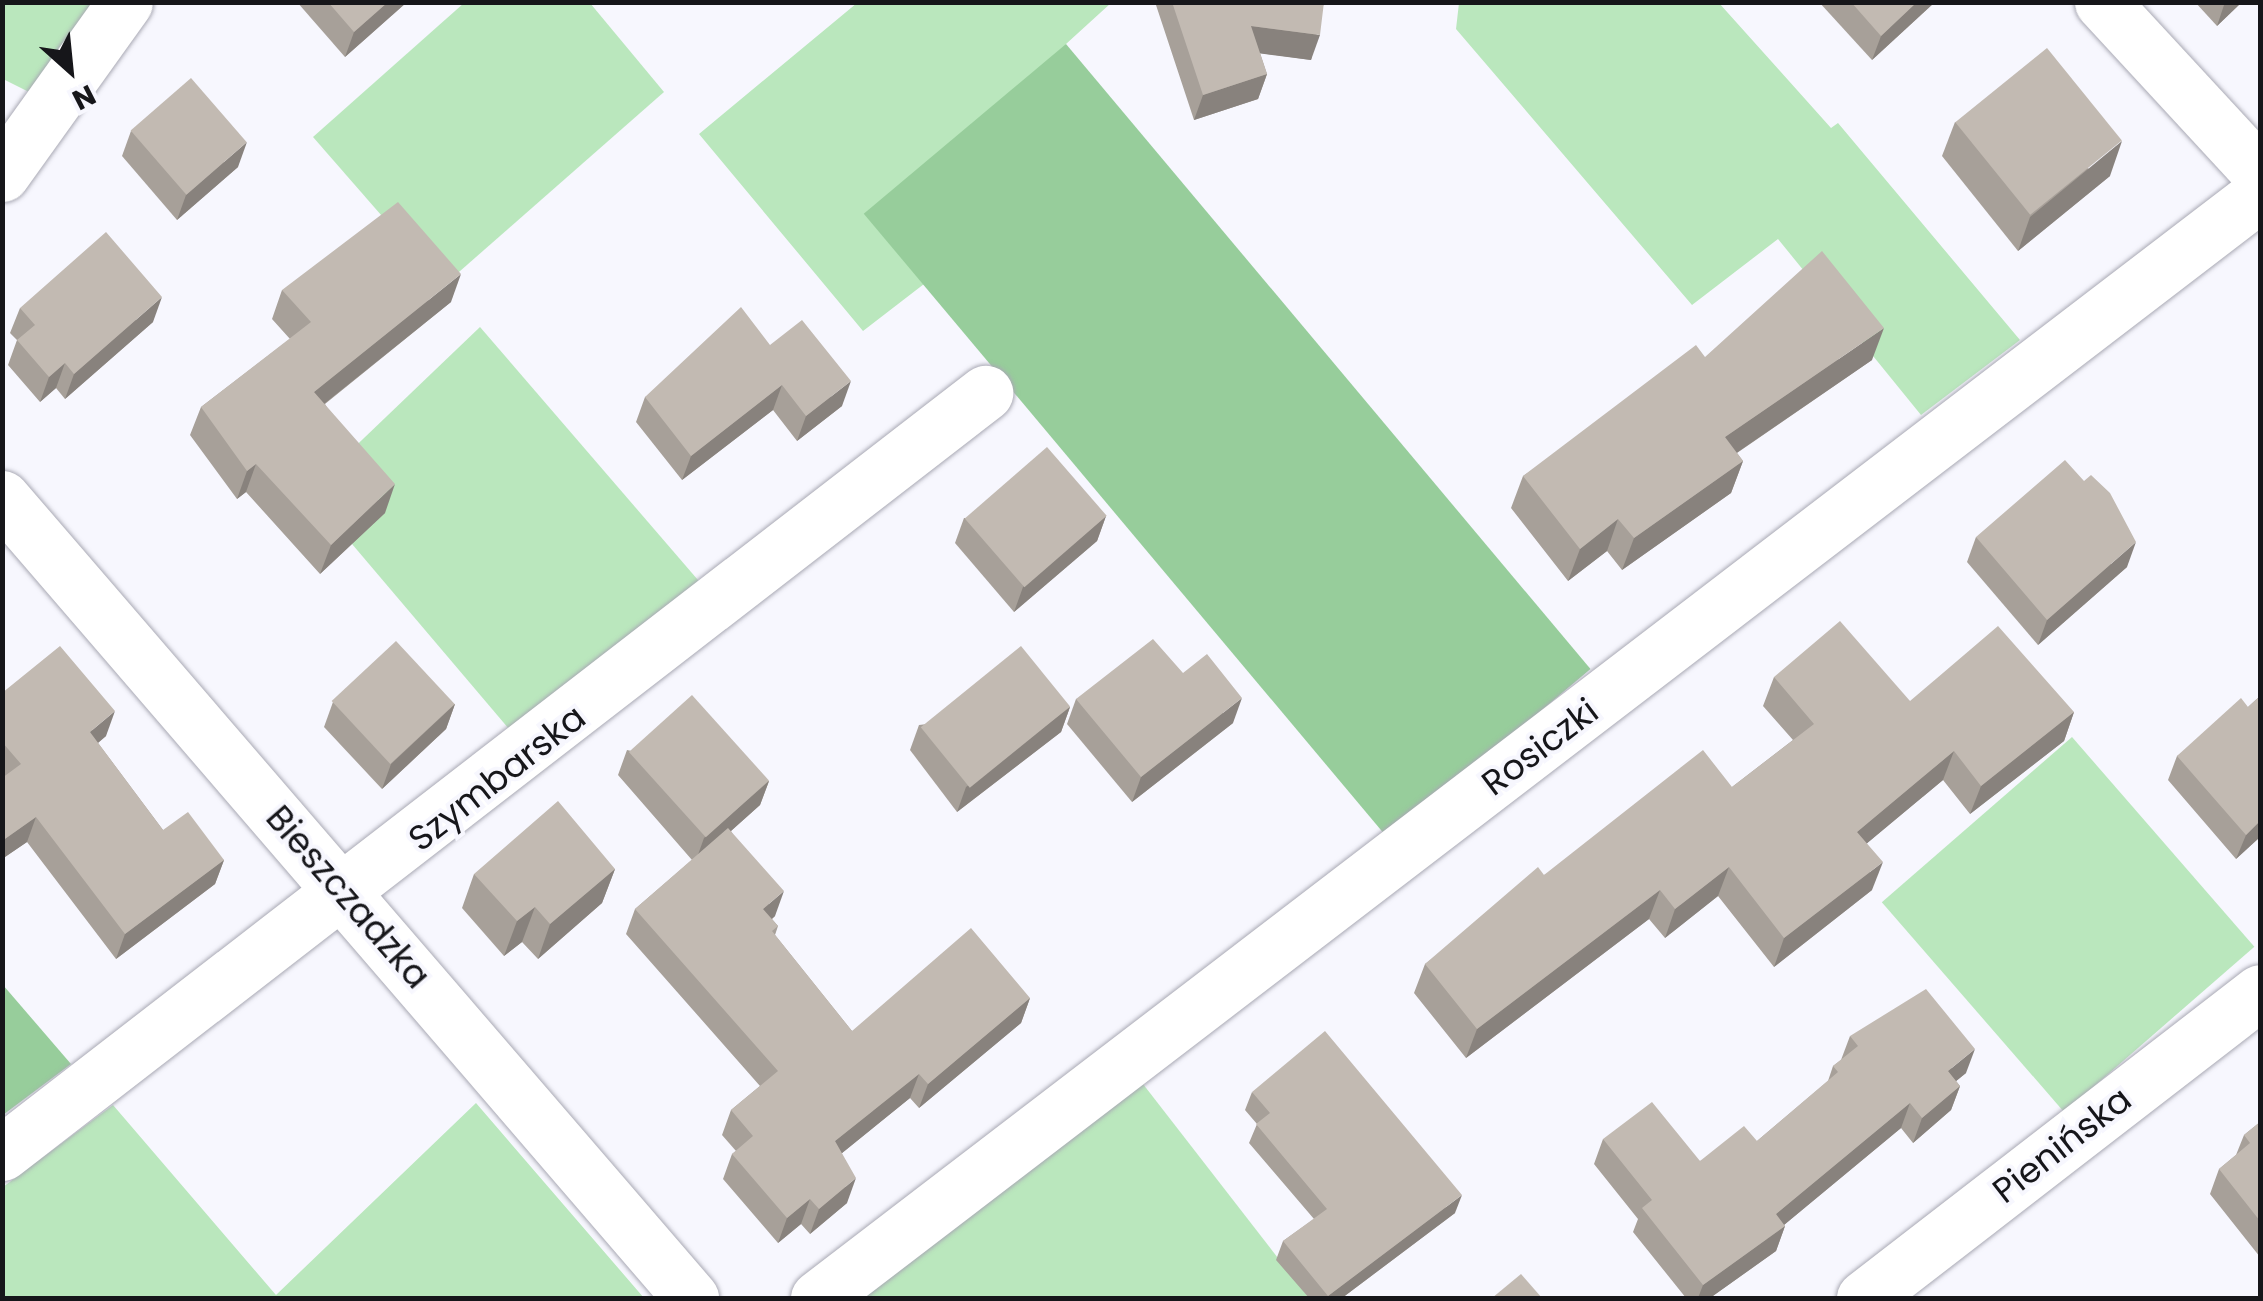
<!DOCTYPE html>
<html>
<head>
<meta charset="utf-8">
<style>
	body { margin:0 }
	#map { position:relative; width:2263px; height:1301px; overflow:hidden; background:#f7f7fe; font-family:Poppins,sans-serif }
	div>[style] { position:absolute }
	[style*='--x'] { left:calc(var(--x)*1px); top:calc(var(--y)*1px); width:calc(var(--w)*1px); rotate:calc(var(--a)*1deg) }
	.green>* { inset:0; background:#bae7bd; transform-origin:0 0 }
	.forest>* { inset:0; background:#97cd9b; transform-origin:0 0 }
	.roads { filter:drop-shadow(0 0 2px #a9a9b4) drop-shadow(0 0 2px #a9a9b4) }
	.street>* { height:55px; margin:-27.5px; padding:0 27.5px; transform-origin:27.5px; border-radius:27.5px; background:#fff }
	.wall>* { inset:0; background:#a7a099 }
	.shaded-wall>* { inset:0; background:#88827d }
	.building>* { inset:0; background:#c2bab2; transform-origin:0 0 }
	span { translate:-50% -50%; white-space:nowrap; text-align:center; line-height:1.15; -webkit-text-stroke:8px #f7f7fe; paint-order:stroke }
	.street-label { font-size:35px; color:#16161a }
	.frame { position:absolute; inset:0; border:5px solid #16161a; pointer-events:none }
	.north { position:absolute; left:20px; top:20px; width:100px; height:100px; -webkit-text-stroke:8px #f7f7fe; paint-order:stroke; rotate:153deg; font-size:28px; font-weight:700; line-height:40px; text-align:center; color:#16161a }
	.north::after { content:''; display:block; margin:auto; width:35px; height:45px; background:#16161a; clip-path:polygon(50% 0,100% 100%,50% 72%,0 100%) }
</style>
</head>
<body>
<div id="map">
	<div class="green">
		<div style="clip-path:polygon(2px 3px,96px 3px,31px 93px,3px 79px)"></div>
		<div style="clip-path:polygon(464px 3px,590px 3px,664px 92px,443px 286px,313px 137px)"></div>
		<div style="clip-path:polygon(857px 3px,1111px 3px,1066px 44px,937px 274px,863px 331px,699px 134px)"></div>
		<div style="clip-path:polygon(1459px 3px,1719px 3px,1831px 128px,1838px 123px,2020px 340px,1921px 415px,1778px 239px,1692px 305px,1456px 29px)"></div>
		<div style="clip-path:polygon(480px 327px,704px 587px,509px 729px,352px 544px,340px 461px)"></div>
		<div style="left:2072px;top:737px;width:278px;height:252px;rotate:49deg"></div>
		<div style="clip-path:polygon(1143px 1084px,1309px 1298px,859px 1298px,1133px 1089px)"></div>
		<div style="clip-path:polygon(476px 1103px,644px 1298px,3px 1298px,3px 1187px,113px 1105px,276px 1295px)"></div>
	</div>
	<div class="forest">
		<div style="left:1066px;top:44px;width:816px;height:264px;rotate:50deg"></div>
		<div style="clip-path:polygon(3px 985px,71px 1064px,3px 1115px,2px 1115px)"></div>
	</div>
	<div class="roads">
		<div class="street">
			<div style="--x:2102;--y:2;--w:233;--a:47.3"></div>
			<div style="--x:2;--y:174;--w:211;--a:-54.4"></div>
			<div style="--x:2;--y:498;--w:1056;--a:49.26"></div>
			<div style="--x:2;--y:1153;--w:1243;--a:-37.71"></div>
			<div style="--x:818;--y:1298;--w:1816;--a:-37.44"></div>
			<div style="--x:1864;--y:1298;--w:500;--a:-37.69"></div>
		</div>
	</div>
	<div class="wall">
		<div style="clip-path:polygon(297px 2px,407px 2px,345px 57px)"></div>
		<div style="clip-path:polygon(1155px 2px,1324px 2px,1311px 60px,1260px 53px,1267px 74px,1258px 99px,1194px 120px)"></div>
		<div style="clip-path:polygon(1819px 2px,1935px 2px,1872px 60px)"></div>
		<div style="clip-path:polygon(2195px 2px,2242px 2px,2217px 26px)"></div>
		<div style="clip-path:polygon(1955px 122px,2110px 176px,2018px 251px,1942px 156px)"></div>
		<div style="clip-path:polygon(131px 131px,238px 167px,177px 220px,122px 156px)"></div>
		<div style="clip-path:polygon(282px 290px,451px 302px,325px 404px,385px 513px,320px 574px,246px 492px,237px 499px,190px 435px,201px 407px,290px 339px,272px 319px)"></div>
		<div style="clip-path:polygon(20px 308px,153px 322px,65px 399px,56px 388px,40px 402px,8px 365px,17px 340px,10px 333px)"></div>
		<div style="clip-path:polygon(770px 345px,842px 406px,797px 441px,773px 410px,682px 480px,636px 422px,645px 397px)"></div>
		<div style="clip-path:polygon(1705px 357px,1872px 360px,1737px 453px,1743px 461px,1731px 493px,1622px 570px,1607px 551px,1568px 581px,1511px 508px,1523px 476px)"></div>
		<div style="clip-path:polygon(1106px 516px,1097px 541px,1014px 612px,955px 543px,964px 518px)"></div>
		<div style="clip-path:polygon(1976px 537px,2127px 567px,2038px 645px,1967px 562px)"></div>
		<div style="clip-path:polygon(1183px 673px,1233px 723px,1132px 802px,1067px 724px,1076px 699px)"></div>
		<div style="clip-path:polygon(1774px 677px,1910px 701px,2074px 712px,2064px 741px,1970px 814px,1943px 780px,1867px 843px,1872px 890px,1774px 967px,1718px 896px,1665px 938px,1649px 919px,1466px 1058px,1414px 993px,1425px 964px,1544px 875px,1732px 787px,1793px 740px,1763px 706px)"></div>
		<div style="clip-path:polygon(2px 693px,106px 736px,98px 743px,163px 830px,224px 860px,215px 884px,116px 959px,27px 842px,2px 859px)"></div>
		<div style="clip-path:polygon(2260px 696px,2260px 837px,2236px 859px,2168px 780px,2177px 756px,2248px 707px)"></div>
		<div style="clip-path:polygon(333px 702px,455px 704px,446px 729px,382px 789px,324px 727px)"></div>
		<div style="clip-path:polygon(1070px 707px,1061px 732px,957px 812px,910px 750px,919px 725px)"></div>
		<div style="clip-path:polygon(627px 750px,769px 781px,760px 805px,731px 831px,775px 916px,772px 919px,778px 926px,775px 935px,852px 1031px,1030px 998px,1021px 1023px,919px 1108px,910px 1098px,842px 1153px,847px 1203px,810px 1234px,801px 1224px,778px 1243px,723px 1179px,732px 1154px,736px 1151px,722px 1135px,731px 1110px,760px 1086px,626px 934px,635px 909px,692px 860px,618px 775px)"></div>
		<div style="clip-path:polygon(615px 869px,602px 903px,538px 959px,522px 942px,504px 956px,462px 908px,474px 874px)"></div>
		<div style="clip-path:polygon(1850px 1036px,1966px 1073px,1956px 1081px,1960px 1086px,1951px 1110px,1913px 1143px,1901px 1128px,1784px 1225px,1785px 1226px,1776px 1251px,1710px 1298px,1686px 1298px,1633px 1232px,1638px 1219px,1594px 1164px,1603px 1139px,1700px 1161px,1757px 1141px,1828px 1081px,1833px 1066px,1841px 1060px)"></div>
		<div style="clip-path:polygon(1252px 1092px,1455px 1213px,1342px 1298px,1309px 1298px,1276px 1260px,1283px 1241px,1314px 1219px,1249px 1143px,1257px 1124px,1245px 1110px)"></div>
		<div style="clip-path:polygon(2260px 1122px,2260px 1257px,2210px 1194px,2219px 1169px,2236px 1155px,2244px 1135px)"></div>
	</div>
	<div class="shaded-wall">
		<div style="clip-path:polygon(388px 2px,407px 2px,345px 57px,354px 32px)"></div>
		<div style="clip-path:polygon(1917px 2px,1935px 2px,1872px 60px,1881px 36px)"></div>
		<div style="clip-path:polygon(2225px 2px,2242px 2px,2217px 26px)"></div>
		<div style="clip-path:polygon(1251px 26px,1320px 35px,1311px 60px,1242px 51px)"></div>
		<div style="clip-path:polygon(1267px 74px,1258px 99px,1194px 120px,1203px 95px)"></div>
		<div style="clip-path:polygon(2122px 141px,2110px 176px,2018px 251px,2030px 217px)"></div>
		<div style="clip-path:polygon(247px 142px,238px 167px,177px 220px,186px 195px)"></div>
		<div style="clip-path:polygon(461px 274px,451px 302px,304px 420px,314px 392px)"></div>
		<div style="clip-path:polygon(162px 297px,153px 322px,65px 399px,74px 374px)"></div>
		<div style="clip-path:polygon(1884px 328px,1872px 360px,1713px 469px,1725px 437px)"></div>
		<div style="clip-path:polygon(65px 363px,56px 388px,40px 402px,49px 377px)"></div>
		<div style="clip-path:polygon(851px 381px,842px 406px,797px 441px,806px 416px)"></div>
		<div style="clip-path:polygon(782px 385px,773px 410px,682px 480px,691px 456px)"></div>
		<div style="clip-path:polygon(1743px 461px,1731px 493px,1622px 570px,1634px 538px)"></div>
		<div style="clip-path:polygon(256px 464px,246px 492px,237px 499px,247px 471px)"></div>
		<div style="clip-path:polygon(395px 484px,385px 513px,320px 574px,331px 545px)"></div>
		<div style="clip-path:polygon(1106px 516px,1097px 541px,1014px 612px,1023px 587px)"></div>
		<div style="clip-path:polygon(1618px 519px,1607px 551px,1568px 581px,1580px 549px)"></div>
		<div style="clip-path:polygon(2136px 542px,2127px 567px,2038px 645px,2047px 620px)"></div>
		<div style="clip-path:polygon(1242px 698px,1233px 723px,1132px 802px,1141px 777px)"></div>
		<div style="clip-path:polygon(455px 704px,446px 729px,382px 789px,391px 764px)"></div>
		<div style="clip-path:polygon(1070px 707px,1061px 732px,957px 812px,966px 787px)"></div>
		<div style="clip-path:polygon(115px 711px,106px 736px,81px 757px,90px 732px)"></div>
		<div style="clip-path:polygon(2074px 712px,2064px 741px,1970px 814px,1981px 786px)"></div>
		<div style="clip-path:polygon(1954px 751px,1943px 780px,1847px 860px,1857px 832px)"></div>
		<div style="clip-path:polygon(769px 781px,760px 805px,695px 863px,704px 838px)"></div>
		<div style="clip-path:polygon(36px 817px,27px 842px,2px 859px,2px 841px)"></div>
		<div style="clip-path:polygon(2260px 821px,2260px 837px,2236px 859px,2246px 835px)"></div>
		<div style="clip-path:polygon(224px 860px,215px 884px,116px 959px,125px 934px)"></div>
		<div style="clip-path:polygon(1883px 862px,1872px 890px,1774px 967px,1784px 938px)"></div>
		<div style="clip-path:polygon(1729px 867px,1718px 896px,1665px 938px,1675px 909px)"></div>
		<div style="clip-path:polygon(615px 869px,602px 903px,538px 959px,550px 924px)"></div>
		<div style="clip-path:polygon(1660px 890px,1649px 919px,1466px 1058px,1477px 1029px)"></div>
		<div style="clip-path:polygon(784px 891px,775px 916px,754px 934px,763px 909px)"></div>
		<div style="clip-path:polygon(535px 907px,522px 942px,504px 956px,517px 921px)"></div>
		<div style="clip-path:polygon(1030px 998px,1021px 1023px,919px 1108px,928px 1084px)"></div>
		<div style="clip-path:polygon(1975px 1049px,1966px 1073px,1939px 1095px,1948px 1071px)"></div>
		<div style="clip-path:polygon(919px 1074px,910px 1098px,826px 1166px,835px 1141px)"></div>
		<div style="clip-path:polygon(1960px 1086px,1951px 1110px,1913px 1143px,1922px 1118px)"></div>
		<div style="clip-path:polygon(1910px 1103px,1901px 1128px,1767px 1239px,1776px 1214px)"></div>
		<div style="clip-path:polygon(856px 1178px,847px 1203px,810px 1234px,819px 1209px)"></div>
		<div style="clip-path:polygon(1462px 1195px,1455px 1213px,1342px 1298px,1327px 1298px,1328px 1296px)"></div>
		<div style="clip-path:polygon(810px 1199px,801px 1224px,778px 1243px,787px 1218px)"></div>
		<div style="clip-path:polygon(1785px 1226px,1776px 1251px,1710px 1298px,1698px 1298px,1703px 1285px)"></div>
	</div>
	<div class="building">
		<div style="clip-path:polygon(328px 2px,388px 2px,354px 32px)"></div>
		<div style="clip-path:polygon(1172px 2px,1324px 2px,1320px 35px,1251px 26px,1267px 74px,1203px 95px)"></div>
		<div style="clip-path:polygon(1851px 2px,1917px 2px,1881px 36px)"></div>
		<div style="left:2047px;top:48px;width:119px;height:118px;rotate:51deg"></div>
		<div style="left:191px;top:78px;width:85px;height:80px;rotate:49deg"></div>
		<div style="clip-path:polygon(398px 202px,461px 274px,314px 392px,395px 484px,331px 545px,256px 464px,247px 471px,201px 407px,311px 322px,282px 290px)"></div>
		<div style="clip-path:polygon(106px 232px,162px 297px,74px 374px,65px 363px,49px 377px,17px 340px,35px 325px,20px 308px)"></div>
		<div style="clip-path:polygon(1822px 251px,1884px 328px,1725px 437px,1743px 461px,1634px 538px,1618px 519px,1580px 549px,1523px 476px,1696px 345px,1705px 357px)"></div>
		<div style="clip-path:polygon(741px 307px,770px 345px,802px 320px,851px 381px,806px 416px,782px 385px,691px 456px,645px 397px)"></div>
		<div style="left:1047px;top:447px;width:91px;height:109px;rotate:49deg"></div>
		<div style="clip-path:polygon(2065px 460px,2084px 481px,2091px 475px,2110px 493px,2136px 542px,2047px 620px,1976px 537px)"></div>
		<div style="clip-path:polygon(1840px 621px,1910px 701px,1998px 626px,2074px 712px,1981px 786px,1954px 751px,1857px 832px,1883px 862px,1784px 938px,1729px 867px,1675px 909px,1660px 890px,1477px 1029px,1425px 964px,1538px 867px,1544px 875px,1703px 750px,1732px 787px,1814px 724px,1774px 677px)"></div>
		<div style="clip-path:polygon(1153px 639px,1183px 673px,1207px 654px,1242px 698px,1141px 777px,1076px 699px)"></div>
		<div style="left:396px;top:641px;width:86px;height:88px;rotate:47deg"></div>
		<div style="clip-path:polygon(60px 646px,115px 711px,90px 732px,163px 830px,188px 812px,224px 860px,125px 934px,36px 817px,2px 841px,2px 778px,21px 764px,2px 742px,2px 693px)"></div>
		<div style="left:1021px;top:646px;width:78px;height:129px;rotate:51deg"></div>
		<div style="left:692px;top:695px;width:115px;height:85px;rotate:48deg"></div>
		<div style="clip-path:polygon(2260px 696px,2260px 821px,2246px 835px,2177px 756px,2241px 698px,2248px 707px)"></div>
		<div style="clip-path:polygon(558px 801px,615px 869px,550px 924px,535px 907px,517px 921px,474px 874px)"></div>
		<div style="clip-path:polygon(728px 828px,784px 891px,763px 909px,778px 926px,772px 931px,852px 1031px,971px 928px,1030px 998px,928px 1084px,919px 1074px,835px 1141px,856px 1178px,819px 1209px,810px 1199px,787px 1218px,732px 1154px,753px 1136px,731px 1110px,778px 1071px,635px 909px)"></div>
		<div style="clip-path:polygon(1926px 989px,1975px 1049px,1948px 1071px,1960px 1086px,1922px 1118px,1910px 1103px,1776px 1214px,1785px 1226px,1703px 1285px,1642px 1208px,1652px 1200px,1603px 1139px,1652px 1102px,1700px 1161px,1744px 1126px,1757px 1141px,1838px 1072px,1833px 1066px,1858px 1046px,1850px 1036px)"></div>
		<div style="clip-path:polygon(1325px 1031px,1462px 1195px,1328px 1296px,1283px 1241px,1327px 1209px,1256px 1124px,1270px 1113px,1252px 1092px)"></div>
		<div style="clip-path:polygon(2260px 1122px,2260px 1221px,2219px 1169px,2250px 1143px,2244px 1135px)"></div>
		<div style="clip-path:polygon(1521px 1274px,1542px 1298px,1492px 1298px)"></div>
	</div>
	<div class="street-label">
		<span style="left:1540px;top:747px;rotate:-37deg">Rosiczki</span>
		<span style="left:497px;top:778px;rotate:-38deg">Szymbarska</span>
		<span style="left:348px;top:897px;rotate:49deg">Bieszczadzka</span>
		<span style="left:2062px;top:1145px;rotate:-38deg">Pienińska</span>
	</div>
	<div class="frame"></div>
	<div class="north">N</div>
</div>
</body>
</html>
